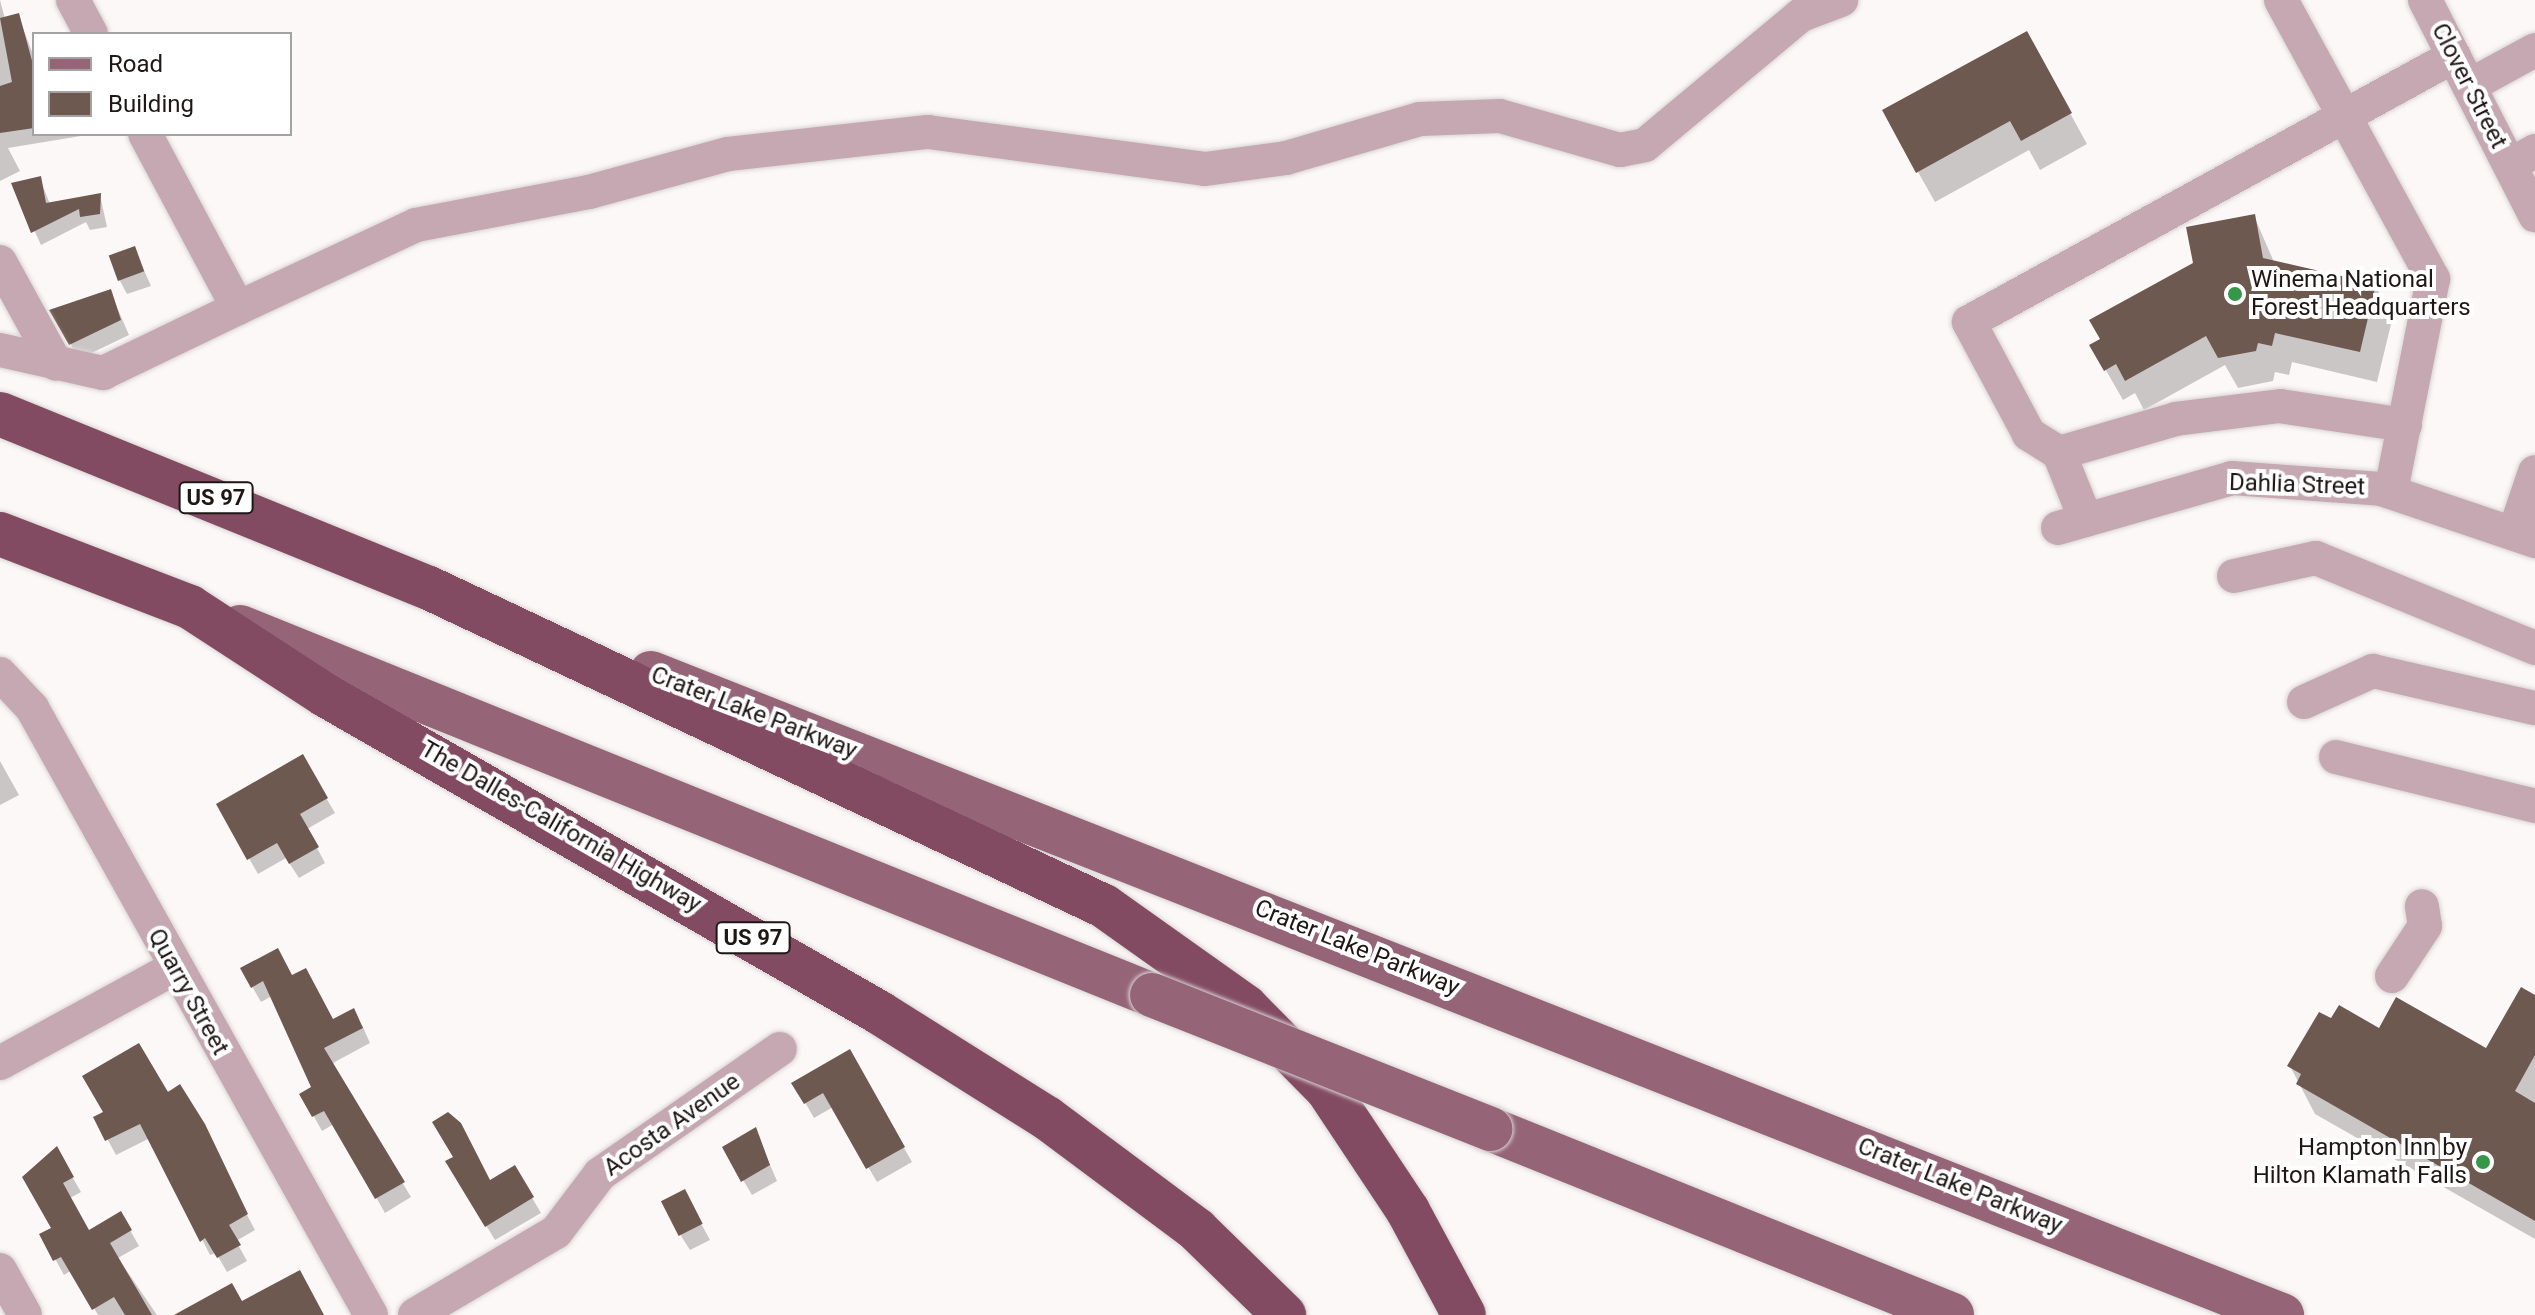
<!DOCTYPE html>
<html>
<head>
<meta charset="utf-8">
<style>
	body { margin:0 }
	#map { position:relative; width:2535px; height:1315px; overflow:hidden; background:#fdf8f8; font-family:Roboto,sans-serif }
	div>[style] { position:absolute }
	[style*='--x'] { left:calc(var(--x)*1px); top:calc(var(--y)*1px); width:calc(var(--w)*1px); rotate:calc(var(--a)*1deg) }
	.shadow>* { inset:0; background:#0003 }
	.building>* { inset:0; background:#6d5950; transform-origin:0 0 }
	.roads { filter:drop-shadow(0 0 2px #d9d4d4) drop-shadow(0 0 2px #d9d4d4) }
	.minor>* { height:34px; margin:-17px; padding:0 17px; transform-origin:17px; border-radius:17px; background:#c5a8b2 }
	.major>* { height:44px; margin:-22px; padding:0 22px; transform-origin:22px; border-radius:22px; background:#956477 }
	.highway>* { height:44px; margin:-22px; padding:0 22px; transform-origin:22px; border-radius:22px; background:#834b62 }
	.bridges { filter:drop-shadow(0 0 2px #d9d4d4) drop-shadow(0 0 2px #d9d4d4) }
	.major-bridge>* { height:44px; margin:-22px; padding:0 22px; transform-origin:22px; border-radius:22px; background:#956477 }
	.dots>* { width:22px; height:22px; translate:-50% -50%; box-sizing:border-box; border:4px solid #fff; border-radius:50% }
	span { translate:-50% -50%; white-space:nowrap; text-align:center; line-height:1.15; -webkit-text-stroke:8px #fff; paint-order:stroke }
	.shield-label span { padding:2px 6px; background:#fff; border:2px solid; border-radius:6px; -webkit-text-stroke-width:0 }
	.shield-label { font-size:22px; color:#1f1616; font-weight:700 }
	.street-label { font-size:24px; color:#1f1616 }
	.poi-label { font-size:24px; color:#1f1616 }
	.left { translate:0 -50%; text-align:left }
	.right { translate:-100% -50%; text-align:right }
	.legend { position:absolute; left:32px; top:32px; width:260px; height:104px; box-sizing:border-box; background:#fff; border:2px solid #a5a2a2; margin:0; padding:10px 14px; list-style:none; font-size:24px; color:#1f1616 }
	.legend li { display:flex; align-items:center; gap:16px; height:40px }
	.legend b { width:40px; border:2px solid #a5a2a2 }
</style>
</head>
<body>
<div id="map">
	<div class="shadow">
		<div style="clip-path:polygon(0 0,5px 19px,18px 15px,34px 57px,34px 134px,93px 134px,8px 148px,20px 171px,0 181px)"></div>
		<div style="clip-path:polygon(2043px 64px,2087px 144px,2040px 170px,2029px 150px,1935px 202px,1918px 172px)"></div>
		<div style="clip-path:polygon(40px 179px,50px 204px,100px 195px,107px 227px,90px 230px,86px 222px,41px 245px,13px 184px)"></div>
		<div style="clip-path:polygon(2254px 216px,2274px 262px,2375px 286px,2393px 316px,2377px 382px,2292px 362px,2289px 375px,2275px 372px,2273px 381px,2238px 388px,2225px 365px,2144px 410px,2135px 393px,2123px 400px,2092px 346px)"></div>
		<div style="clip-path:polygon(134px 248px,151px 286px,127px 294px,119px 279px)"></div>
		<div style="clip-path:polygon(110px 291px,129px 335px,79px 359px,52px 311px)"></div>
		<div style="clip-path:polygon(302px 757px,335px 813px,307px 829px,325px 863px,299px 878px,286px 858px,258px 874px,218px 804px)"></div>
		<div style="clip-path:polygon(0 761px,19px 795px,0 805px)"></div>
		<div style="clip-path:polygon(242px 969px,292px 978px,333px 1021px,362px 1025px,370px 1043px,331px 1064px,411px 1197px,385px 1213px,334px 1124px,322px 1131px,302px 1095px,313px 1088px,272px 996px,261px 1002px)"></div>
		<div style="clip-path:polygon(2535px 997px,2535px 1239px,2315px 1114px,2290px 1066px,2331px 1021px,2486px 1051px)"></div>
		<div style="clip-path:polygon(849px 1052px,912px 1162px,877px 1182px,833px 1107px,814px 1118px,794px 1083px)"></div>
		<div style="clip-path:polygon(179px 1087px,255px 1230px,236px 1241px,247px 1261px,227px 1272px,216px 1253px,210px 1255px,150px 1138px,116px 1155px,96px 1118px)"></div>
		<div style="clip-path:polygon(755px 1130px,777px 1181px,752px 1195px,724px 1148px)"></div>
		<div style="clip-path:polygon(56px 1149px,81px 1192px,70px 1198px,88px 1232px,121px 1214px,139px 1246px,118px 1258px,157px 1315px,98px 1315px,72px 1270px,64px 1275px,42px 1235px,54px 1228px)"></div>
		<div style="clip-path:polygon(455px 1158px,490px 1182px,514px 1167px,541px 1213px,495px 1240px,448px 1162px)"></div>
		<div style="clip-path:polygon(692px 1207px,710px 1240px,690px 1250px,681px 1236px)"></div>
	</div>
	<div class="building">
		<div style="clip-path:polygon(19px 13px,34px 68px,34px 128px,0 133px,0 86px,12px 82px,0 18px)"></div>
		<div style="clip-path:polygon(2027px 31px,2072px 113px,2021px 141px,2010px 121px,1916px 173px,1882px 110px)"></div>
		<div style="clip-path:polygon(41px 176px,46px 203px,101px 193px,100px 214px,80px 217px,79px 209px,31px 233px,11px 183px)"></div>
		<div style="clip-path:polygon(2255px 214px,2263px 258px,2376px 284px,2360px 352px,2275px 333px,2272px 346px,2258px 343px,2256px 351px,2218px 358px,2206px 336px,2125px 381px,2116px 364px,2104px 371px,2089px 345px,2100px 339px,2089px 320px,2193px 263px,2186px 227px)"></div>
		<div style="left:135px;top:246px;width:27px;height:28px;rotate:70deg"></div>
		<div style="clip-path:polygon(111px 289px,121px 320px,69px 345px,49px 310px)"></div>
		<div style="clip-path:polygon(303px 754px,328px 798px,300px 814px,319px 847px,289px 864px,277px 843px,247px 860px,216px 804px)"></div>
		<div style="clip-path:polygon(278px 948px,292px 975px,306px 968px,333px 1019px,354px 1008px,363px 1028px,324px 1048px,405px 1182px,375px 1199px,324px 1111px,312px 1117px,299px 1094px,311px 1087px,263px 981px,251px 988px,240px 968px)"></div>
		<div style="clip-path:polygon(2521px 987px,2535px 995px,2535px 1055px,2515px 1091px,2535px 1103px,2535px 1221px,2296px 1084px,2301px 1074px,2287px 1066px,2319px 1012px,2331px 1018px,2339px 1005px,2379px 1028px,2396px 997px,2486px 1048px)"></div>
		<div style="clip-path:polygon(139px 1043px,168px 1092px,180px 1084px,205px 1124px,248px 1214px,229px 1225px,241px 1245px,217px 1258px,205px 1238px,200px 1242px,140px 1124px,105px 1141px,93px 1117px,103px 1112px,82px 1076px)"></div>
		<div style="clip-path:polygon(850px 1049px,905px 1147px,866px 1169px,823px 1093px,804px 1104px,791px 1083px)"></div>
		<div style="clip-path:polygon(448px 1112px,461px 1123px,490px 1180px,515px 1165px,534px 1197px,485px 1227px,445px 1161px,453px 1157px,432px 1122px)"></div>
		<div style="clip-path:polygon(756px 1127px,770px 1165px,741px 1182px,722px 1147px)"></div>
		<div style="clip-path:polygon(57px 1146px,74px 1177px,63px 1183px,89px 1230px,121px 1211px,132px 1230px,110px 1243px,152px 1315px,125px 1315px,114px 1297px,92px 1310px,61px 1257px,53px 1261px,39px 1234px,51px 1228px,22px 1177px)"></div>
		<div style="left:685px;top:1189px;width:39px;height:27px;rotate:63deg"></div>
		<div style="clip-path:polygon(300px 1270px,324px 1315px,174px 1315px,232px 1283px,242px 1301px)"></div>
	</div>
	<div class="roads">
		<div class="minor">
			<div style="--x:73;--y:0;--w:38;--a:62"></div>
			<div style="--x:2281;--y:0;--w:318;--a:61.4"></div>
			<div style="--x:2433;--y:279;--w:217;--a:101.2"></div>
			<div style="--x:2425;--y:0;--w:242;--a:62.9"></div>
			<div style="--x:2469;--y:86;--w:75;--a:-28.6"></div>
			<div style="--x:2510;--y:165;--w:29;--a:-29"></div>
			<div style="--x:0;--y:262;--w:116;--a:61.2"></div>
			<div style="--x:238;--y:308;--w:196;--a:-25"></div>
			<div style="--x:416;--y:225;--w:176;--a:-10.8"></div>
			<div style="--x:589;--y:192;--w:144;--a:-15.3"></div>
			<div style="--x:728;--y:154;--w:201;--a:-6.3"></div>
			<div style="--x:928;--y:132;--w:279;--a:7.6"></div>
			<div style="--x:1205;--y:169;--w:82;--a:-7.7"></div>
			<div style="--x:1286;--y:158;--w:140;--a:-16.2"></div>
			<div style="--x:1420;--y:119;--w:80;--a:-2.1"></div>
			<div style="--x:1500;--y:116;--w:125;--a:15.8"></div>
			<div style="--x:1620;--y:150;--w:25;--a:-11"></div>
			<div style="--x:1645;--y:145;--w:203;--a:-39.8"></div>
			<div style="--x:1801;--y:15;--w:43;--a:-20.6"></div>
			<div style="--x:0;--y:350;--w:106;--a:12.6"></div>
			<div style="--x:103;--y:373;--w:150;--a:-25.7"></div>
			<div style="--x:238;--y:308;--w:197;--a:-118.1"></div>
			<div style="--x:2405;--y:425;--w:126;--a:-171.4"></div>
			<div style="--x:2280;--y:406;--w:105;--a:172.9"></div>
			<div style="--x:2176;--y:419;--w:122;--a:163.8"></div>
			<div style="--x:2059;--y:453;--w:36;--a:-148"></div>
			<div style="--x:2029;--y:434;--w:127;--a:-118.2"></div>
			<div style="--x:1969;--y:322;--w:553;--a:-28.74"></div>
			<div style="--x:2059;--y:453;--w:72;--a:68.1"></div>
			<div style="--x:2058;--y:528;--w:181;--a:-16"></div>
			<div style="--x:2232;--y:478;--w:149;--a:4.2"></div>
			<div style="--x:2381;--y:489;--w:163;--a:18.7"></div>
			<div style="--x:2515;--y:531;--w:62;--a:-71.3"></div>
			<div style="--x:2234;--y:576;--w:84;--a:-12.4"></div>
			<div style="--x:2316;--y:558;--w:237;--a:22.3"></div>
			<div style="--x:0;--y:674;--w:47;--a:46.7"></div>
			<div style="--x:32;--y:708;--w:695;--a:60.82"></div>
			<div style="--x:2304;--y:702;--w:76;--a:-24.2"></div>
			<div style="--x:2373;--y:671;--w:166;--a:12.9"></div>
			<div style="--x:2336;--y:757;--w:205;--a:13.8"></div>
			<div style="--x:2392;--y:976;--w:60;--a:-56.6"></div>
			<div style="--x:2425;--y:926;--w:20;--a:-99"></div>
			<div style="--x:0;--y:1063;--w:198;--a:-28.6"></div>
			<div style="--x:0;--y:1270;--w:51;--a:60.9"></div>
			<div style="--x:415;--y:1315;--w:164;--a:-30.5"></div>
			<div style="--x:556;--y:1232;--w:73;--a:-52.8"></div>
			<div style="--x:600;--y:1174;--w:219;--a:-34.8"></div>
		</div>
		<div class="major">
			<div style="--x:240;--y:627;--w:983;--a:21.97"></div>
			<div style="--x:651;--y:673;--w:1753;--a:21.49"></div>
			<div style="--x:1490;--y:1129;--w:498;--a:21.9"></div>
		</div>
		<div class="highway">
			<div style="--x:0;--y:414;--w:463;--a:22.1"></div>
			<div style="--x:429;--y:588;--w:746;--a:25.23"></div>
			<div style="--x:1104;--y:906;--w:174;--a:35.4"></div>
			<div style="--x:1246;--y:1007;--w:115;--a:45.4"></div>
			<div style="--x:1327;--y:1089;--w:146;--a:56.4"></div>
			<div style="--x:1408;--y:1211;--w:118;--a:61.7"></div>
			<div style="--x:0;--y:534;--w:204;--a:21"></div>
			<div style="--x:190;--y:607;--w:161;--a:33.1"></div>
			<div style="--x:325;--y:695;--w:640;--a:29.81"></div>
			<div style="--x:880;--y:1013;--w:197;--a:32.2"></div>
			<div style="--x:1047;--y:1118;--w:187;--a:36.7"></div>
			<div style="--x:1197;--y:1230;--w:122;--a:44.3"></div>
		</div>
	</div>
	<div class="bridges">
		<div class="major-bridge">
			<div style="--x:1152;--y:995;--w:364;--a:21.6"></div>
		</div>
	</div>
	<div class="dots">
		<div style="left:2235px;top:294px;background:#369649"></div>
		<div style="left:2483px;top:1162px;background:#369649"></div>
	</div>
	<div class="shield-label">
		<span style="left:216px;top:498px">US 97</span>
		<span style="left:753px;top:938px">US 97</span>
	</div>
	<div class="street-label">
		<span style="left:2469px;top:86px;rotate:63deg">Clover Street</span>
		<span style="left:2297px;top:485px;rotate:2deg">Dahlia Street</span>
		<span style="left:754px;top:713px;rotate:21deg">Crater Lake Parkway</span>
		<span style="left:561px;top:827px;rotate:30deg">The Dalles-California Highway</span>
		<span style="left:1357px;top:948px;rotate:22deg">Crater Lake Parkway</span>
		<span style="left:188px;top:992px;rotate:61deg">Quarry Street</span>
		<span style="left:672px;top:1125px;rotate:-35deg">Acosta Avenue</span>
		<span style="left:1960px;top:1186px;rotate:22deg">Crater Lake Parkway</span>
	</div>
	<div class="poi-label">
		<span class="left" style="left:2251px;top:294px">Winema National<br>Forest Headquarters</span>
		<span class="right" style="left:2467px;top:1162px">Hampton Inn by<br>Hilton Klamath Falls</span>
	</div>
	<ul class="legend">
	<li><b style="height:10px;background:#956477"></b>Road</li>
	<li><b style="height:22px;background:#6d5950"></b>Building</li>
	</ul>
</div>
</body>
</html>
